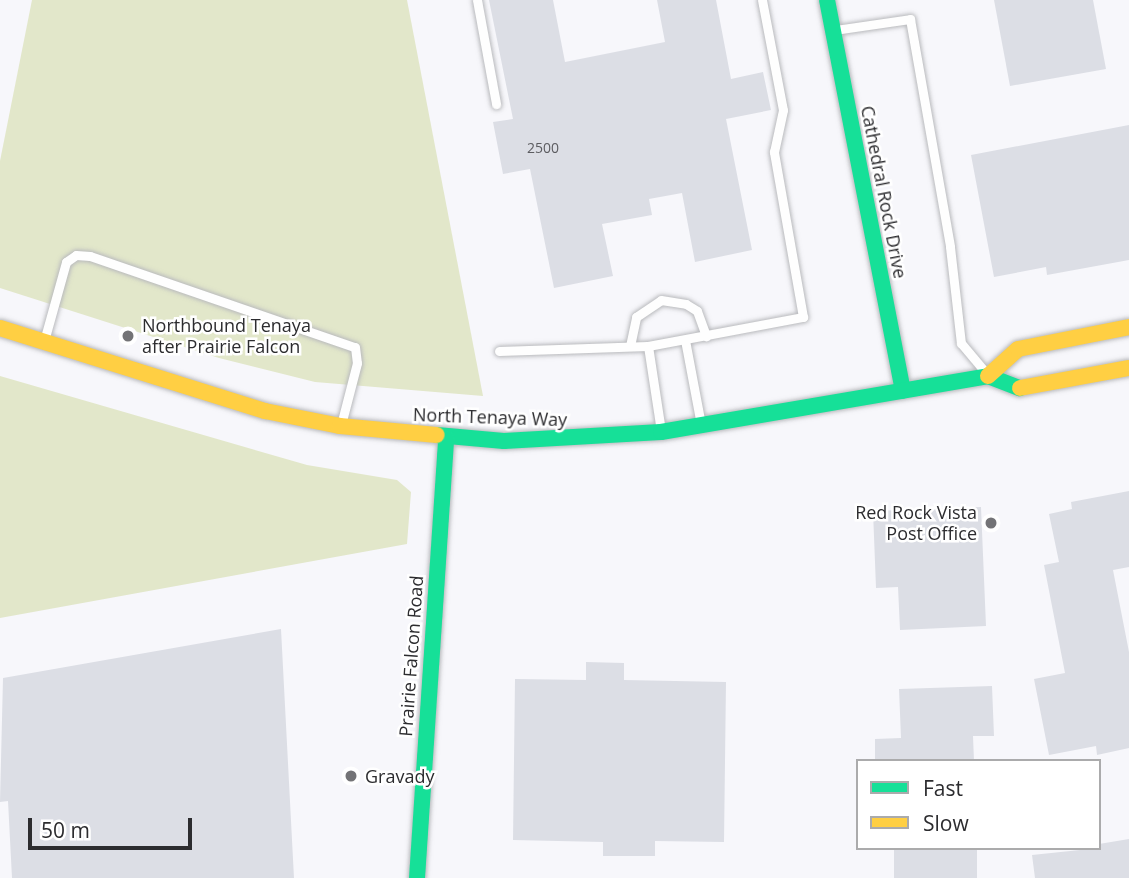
<!DOCTYPE html>
<html>
<head>
<meta charset="utf-8">
<style>
	body { margin:0 }
	#map { position:relative; width:1129px; height:878px; overflow:hidden; background:#f7f7fb; font-family:"Open Sans",sans-serif }
	div>[style] { position:absolute }
	[style*='--x'] { left:calc(var(--x)*1px); top:calc(var(--y)*1px); width:calc(var(--w)*1px); rotate:calc(var(--a)*1deg) }
	.green>* { inset:0; background:#e2e7ca }
	.building>* { inset:0; background:#dcdee5; transform-origin:0 0 }
	.roads { filter:drop-shadow(0 0 2px #b9babd) drop-shadow(0 0 2px #b9babd) }
	.lane>* { height:9px; margin:-4.5px; padding:0 4.5px; transform-origin:4.5px; border-radius:4.5px; background:#fefefe }
	.fast>* { height:16px; margin:-8px; padding:0 8px; transform-origin:8px; border-radius:8px; background:#16e098 }
	.slow>* { height:16px; margin:-8px; padding:0 8px; transform-origin:8px; border-radius:8px; background:#ffcf43 }
	.dots>* { width:19px; height:19px; translate:-50% -50%; box-sizing:border-box; border:4px solid #fff; border-radius:50% }
	span { translate:-50% -50%; white-space:nowrap; text-align:center; line-height:1.15; -webkit-text-stroke:5px #fff; paint-order:stroke }
	.number-label { font-size:14px; color:#5c5c60 }
	.number-label span { -webkit-text-stroke-width:0 }
	.street-label { font-size:18px; color:#2c2c2f }
	.poi-label { font-size:18px; color:#2c2c2f }
	.left { translate:0 -50%; text-align:left }
	.right { translate:-100% -50%; text-align:right }
	.legend { position:absolute; left:856px; top:759px; width:245px; height:91px; box-sizing:border-box; background:#fff; border:2px solid #ababac; margin:0; padding:9px 12px; list-style:none; font-size:21px; color:#2c2c2f }
	.legend li { display:flex; align-items:center; gap:14px; height:35px }
	.legend b { width:35px; border:2px solid #ababac }
	.scale { position:absolute; left:28px; top:818px; width:164px; height:32px; box-sizing:border-box; border:4px solid #2c2c2f; border-top:0; padding-left:9px; font-size:21px; line-height:24px; white-space:nowrap; color:#2c2c2f; -webkit-text-stroke:5px #fff; paint-order:stroke }
</style>
</head>
<body>
<div id="map">
	<div class="green">
		<div style="clip-path:polygon(32px 0,407px 0,483px 396px,315px 382px,219px 358px,0 288px,0 161px)"></div>
		<div style="clip-path:polygon(0 376px,307px 465px,397px 480px,411px 492px,407px 544px,0 618px)"></div>
	</div>
	<div class="building">
		<div style="clip-path:polygon(489px 0,553px 0,565px 62px,665px 42px,657px 0,716px 0,731px 79px,763px 72px,771px 110px,726px 119px,752px 250px,695px 262px,682px 193px,649px 199px,652px 215px,602px 224px,613px 276px,554px 288px,530px 169px,503px 174px,493px 122px,513px 119px)"></div>
		<div style="clip-path:polygon(994px 0,1093px 0,1106px 69px,1010px 86px)"></div>
		<div style="clip-path:polygon(1129px 125px,1129px 260px,1047px 275px,1046px 267px,994px 277px,971px 155px)"></div>
		<div style="clip-path:polygon(1129px 491px,1129px 567px,1113px 570px,1129px 652px,1129px 748px,1097px 755px,1096px 746px,1049px 755px,1034px 679px,1065px 673px,1044px 565px,1059px 562px,1049px 514px,1072px 509px,1071px 502px)"></div>
		<div style="clip-path:polygon(981px 507px,986px 626px,900px 630px,898px 587px,876px 588px,873px 511px)"></div>
		<div style="clip-path:polygon(281px 629px,294px 878px,12px 878px,8px 801px,0 802px,3px 678px)"></div>
		<div style="clip-path:polygon(586px 662px,624px 663px,624px 680px,726px 682px,724px 842px,655px 841px,655px 856px,603px 856px,603px 842px,513px 840px,515px 679px,586px 680px)"></div>
		<div style="clip-path:polygon(992px 686px,994px 736px,973px 736px,974px 761px,875px 761px,875px 739px,901px 738px,899px 689px)"></div>
		<div style="clip-path:polygon(1129px 839px,1129px 878px,1035px 878px,1032px 855px,1099px 848px,1099px 844px)"></div>
		<div style="left:894px;top:848px;width:83px;height:30px"></div>
	</div>
	<div class="roads">
		<div class="lane">
			<div style="--x:477;--y:0;--w:106;--a:79.6"></div>
			<div style="--x:835;--y:30;--w:76;--a:-8.3"></div>
			<div style="--x:910;--y:19;--w:231;--a:80"></div>
			<div style="--x:950;--y:247;--w:97;--a:83.5"></div>
			<div style="--x:961;--y:343;--w:40;--a:50"></div>
			<div style="--x:685;--y:340;--w:86;--a:79.3"></div>
			<div style="--x:44;--y:341;--w:82;--a:-74.4"></div>
			<div style="--x:66;--y:262;--w:12;--a:-35"></div>
			<div style="--x:76;--y:255;--w:14;--a:4"></div>
			<div style="--x:90;--y:256;--w:280;--a:19"></div>
			<div style="--x:355;--y:347;--w:16;--a:83"></div>
			<div style="--x:357;--y:363;--w:64;--a:104.5"></div>
			<div style="--x:630;--y:346;--w:30;--a:-78"></div>
			<div style="--x:636;--y:317;--w:30;--a:-34"></div>
			<div style="--x:661;--y:300;--w:25;--a:9"></div>
			<div style="--x:686;--y:304;--w:13;--a:32"></div>
			<div style="--x:697;--y:311;--w:27;--a:70"></div>
			<div style="--x:648;--y:346;--w:86;--a:81.3"></div>
			<div style="--x:499;--y:351;--w:149;--a:-1.9"></div>
			<div style="--x:648;--y:346;--w:158;--a:-10.6"></div>
			<div style="--x:803;--y:317;--w:168;--a:-100"></div>
			<div style="--x:774;--y:152;--w:43;--a:-77.9"></div>
			<div style="--x:783;--y:110;--w:112;--a:-100.8"></div>
		</div>
		<div class="fast">
			<div style="--x:827;--y:0;--w:398;--a:79"></div>
			<div style="--x:437;--y:435;--w:67;--a:5.1"></div>
			<div style="--x:504;--y:441;--w:157;--a:-3.3"></div>
			<div style="--x:661;--y:432;--w:332;--a:-9.7"></div>
			<div style="--x:988;--y:376;--w:34;--a:21"></div>
			<div style="--x:417;--y:878;--w:441;--a:-86.2"></div>
		</div>
		<div class="slow">
			<div style="--x:0;--y:328;--w:278;--a:17.4"></div>
			<div style="--x:265;--y:411;--w:76;--a:11.3"></div>
			<div style="--x:340;--y:426;--w:97;--a:5.3"></div>
			<div style="--x:988;--y:376;--w:40;--a:-42"></div>
			<div style="--x:1018;--y:349;--w:113;--a:-11.2"></div>
			<div style="--x:1020;--y:388;--w:111;--a:-10.4"></div>
		</div>
	</div>
	<div class="dots">
		<div style="left:128px;top:336px;background:#737376"></div>
		<div style="left:991px;top:523px;background:#737376"></div>
		<div style="left:351px;top:776px;background:#737376"></div>
	</div>
	<div class="number-label">
		<span style="left:543px;top:148px">2500</span>
	</div>
	<div class="street-label">
		<span style="left:884px;top:192px;rotate:79deg">Cathedral Rock Drive</span>
		<span style="left:490px;top:417px;rotate:2deg">North Tenaya Way</span>
		<span style="left:411px;top:656px;rotate:-86deg">Prairie Falcon Road</span>
	</div>
	<div class="poi-label">
		<span class="left" style="left:142px;top:336px">Northbound Tenaya<br>after Prairie Falcon</span>
		<span class="right" style="left:977px;top:523px">Red Rock Vista<br>Post Office</span>
		<span class="left" style="left:365px;top:776px">Gravady</span>
	</div>
	<ul class="legend">
	<li><b style="height:9px;background:#16e098"></b>Fast</li>
	<li><b style="height:9px;background:#ffcf43"></b>Slow</li>
	</ul>
	<div class="scale">50 m</div>
</div>
</body>
</html>
